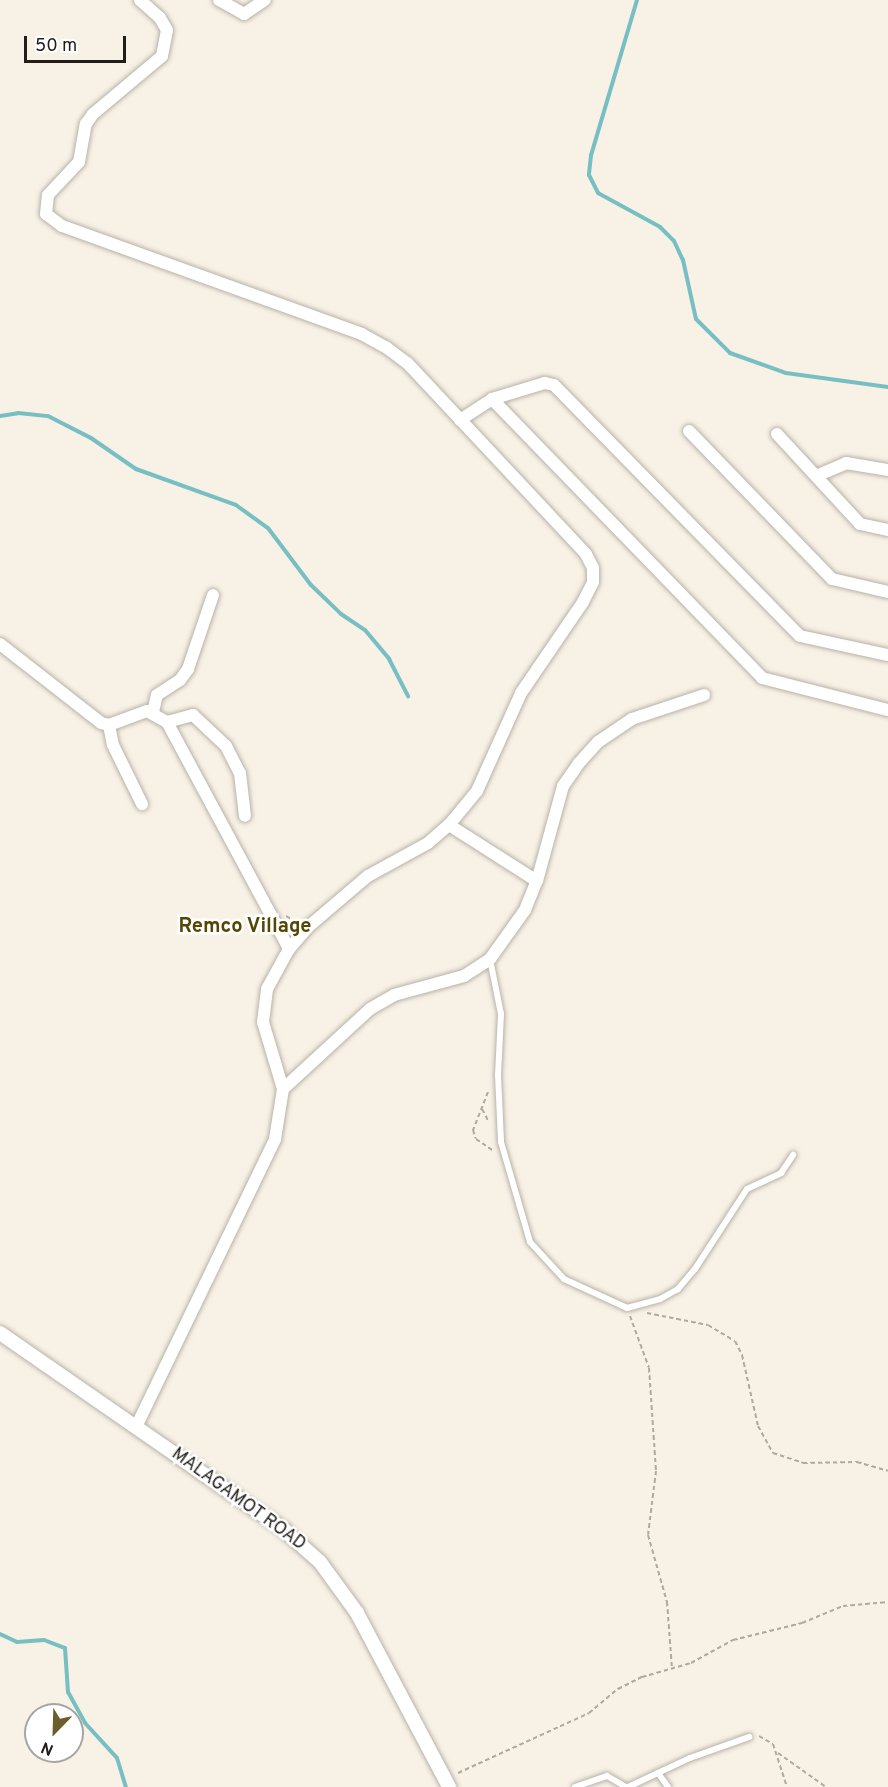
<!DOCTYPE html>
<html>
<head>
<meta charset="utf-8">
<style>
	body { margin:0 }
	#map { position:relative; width:888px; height:1787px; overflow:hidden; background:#f8f1e6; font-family:Overpass,sans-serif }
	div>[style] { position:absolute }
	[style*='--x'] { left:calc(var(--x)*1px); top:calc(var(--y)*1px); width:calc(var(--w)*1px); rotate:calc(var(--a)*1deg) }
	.stream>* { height:4px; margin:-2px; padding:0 2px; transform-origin:2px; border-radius:2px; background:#77bfc3 }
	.path>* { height:2px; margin-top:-1px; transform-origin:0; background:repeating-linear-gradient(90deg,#afa9a0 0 4.5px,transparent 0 7.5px) }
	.roads { filter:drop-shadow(0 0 2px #b8b2a7) drop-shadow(0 0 2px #b8b2a7) }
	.service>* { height:6px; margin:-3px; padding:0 3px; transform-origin:3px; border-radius:3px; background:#fff }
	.minor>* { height:12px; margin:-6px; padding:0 6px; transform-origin:6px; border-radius:6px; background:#fff }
	.tertiary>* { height:14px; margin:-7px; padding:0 7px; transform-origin:7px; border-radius:7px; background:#fff }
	span { translate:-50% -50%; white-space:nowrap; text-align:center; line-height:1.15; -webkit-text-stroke:5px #fff; paint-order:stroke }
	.street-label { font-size:18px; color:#211e1a }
	.neighbourhood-label { font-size:20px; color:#554603; font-weight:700 }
	.north { position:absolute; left:24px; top:1703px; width:60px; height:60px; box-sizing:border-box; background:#fff; border:2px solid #a6a5a3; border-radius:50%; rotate:203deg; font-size:16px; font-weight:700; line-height:24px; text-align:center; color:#211e1a }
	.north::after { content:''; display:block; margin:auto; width:21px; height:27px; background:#6b5e2b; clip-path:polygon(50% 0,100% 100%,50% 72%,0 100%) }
	.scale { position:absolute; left:24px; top:36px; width:102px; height:27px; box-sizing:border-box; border:3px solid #211e1a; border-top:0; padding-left:8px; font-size:18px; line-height:21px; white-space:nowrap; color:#211e1a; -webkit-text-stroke:4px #fff; paint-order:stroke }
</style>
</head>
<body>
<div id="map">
	<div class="stream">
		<div style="--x:637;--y:0;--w:162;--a:106.5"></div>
		<div style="--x:591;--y:155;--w:20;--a:96"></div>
		<div style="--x:589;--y:175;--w:20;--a:63"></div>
		<div style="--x:598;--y:193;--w:71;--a:28.7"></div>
		<div style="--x:660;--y:227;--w:20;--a:45"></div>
		<div style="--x:674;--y:241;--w:21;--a:65"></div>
		<div style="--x:683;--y:260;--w:60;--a:77.6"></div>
		<div style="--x:696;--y:319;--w:48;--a:45"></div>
		<div style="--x:730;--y:353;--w:59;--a:19.7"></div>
		<div style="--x:786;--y:373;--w:103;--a:7.8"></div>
		<div style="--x:0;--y:416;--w:18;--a:-9"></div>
		<div style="--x:18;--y:413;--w:30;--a:6"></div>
		<div style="--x:48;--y:416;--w:48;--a:27.1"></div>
		<div style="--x:91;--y:438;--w:55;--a:34.6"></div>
		<div style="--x:136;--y:469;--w:106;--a:19.8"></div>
		<div style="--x:236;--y:505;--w:39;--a:36"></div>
		<div style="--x:268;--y:528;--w:71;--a:53"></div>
		<div style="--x:311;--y:585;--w:42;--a:44"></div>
		<div style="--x:341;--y:614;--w:29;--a:34"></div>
		<div style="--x:365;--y:630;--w:38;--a:50"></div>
		<div style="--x:389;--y:659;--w:42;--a:62.8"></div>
		<div style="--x:0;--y:1634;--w:19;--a:25"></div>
		<div style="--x:17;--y:1642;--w:27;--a:-4"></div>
		<div style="--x:44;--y:1640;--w:22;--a:21"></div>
		<div style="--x:65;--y:1648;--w:44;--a:86.1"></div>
		<div style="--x:68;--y:1692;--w:35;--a:61"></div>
		<div style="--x:85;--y:1723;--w:47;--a:47.6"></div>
		<div style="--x:117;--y:1758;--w:30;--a:73"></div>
	</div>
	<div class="path">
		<div style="--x:286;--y:916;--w:13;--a:29"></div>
		<div style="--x:488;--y:1092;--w:41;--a:111.5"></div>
		<div style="--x:473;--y:1130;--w:9;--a:72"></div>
		<div style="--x:476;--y:1139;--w:22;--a:34"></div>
		<div style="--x:482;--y:1109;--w:15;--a:62"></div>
		<div style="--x:647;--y:1313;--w:62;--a:11.1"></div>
		<div style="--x:708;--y:1325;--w:31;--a:31"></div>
		<div style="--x:735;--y:1341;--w:16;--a:63"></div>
		<div style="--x:742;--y:1355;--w:73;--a:77.3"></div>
		<div style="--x:758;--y:1426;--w:31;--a:61"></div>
		<div style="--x:773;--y:1453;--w:32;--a:18"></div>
		<div style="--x:803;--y:1463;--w:54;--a:-1.1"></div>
		<div style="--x:857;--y:1462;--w:32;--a:16"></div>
		<div style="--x:630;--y:1316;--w:55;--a:69.9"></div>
		<div style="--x:649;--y:1368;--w:103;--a:86.1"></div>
		<div style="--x:656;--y:1471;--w:64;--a:97.1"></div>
		<div style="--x:648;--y:1535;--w:70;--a:74.2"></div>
		<div style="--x:667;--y:1602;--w:67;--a:85.7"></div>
		<div style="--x:759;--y:1736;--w:16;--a:30"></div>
		<div style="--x:773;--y:1744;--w:45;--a:72"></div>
		<div style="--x:778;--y:1753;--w:59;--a:35.3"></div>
		<div style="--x:458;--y:1773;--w:144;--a:-24.6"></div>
		<div style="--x:589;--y:1713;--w:38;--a:-40"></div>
		<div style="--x:618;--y:1689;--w:27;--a:-27"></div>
		<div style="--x:642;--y:1677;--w:51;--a:-15.9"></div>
		<div style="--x:691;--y:1663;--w:48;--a:-28.7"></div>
		<div style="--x:733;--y:1640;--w:71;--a:-13.8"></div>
		<div style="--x:802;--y:1623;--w:44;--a:-22.5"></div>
		<div style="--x:843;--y:1606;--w:45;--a:-5.1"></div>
	</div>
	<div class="roads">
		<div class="service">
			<div style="--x:490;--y:959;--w:56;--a:78.7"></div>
			<div style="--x:501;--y:1014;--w:61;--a:92.8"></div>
			<div style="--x:498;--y:1075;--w:67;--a:87.4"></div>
			<div style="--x:501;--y:1142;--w:104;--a:73.8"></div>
			<div style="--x:530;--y:1242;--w:50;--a:47.4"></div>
			<div style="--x:564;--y:1279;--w:69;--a:24.7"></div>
			<div style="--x:627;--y:1308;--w:34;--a:-15"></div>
			<div style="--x:660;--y:1299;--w:21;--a:-29"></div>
			<div style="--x:678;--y:1289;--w:26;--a:-50"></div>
			<div style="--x:695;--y:1269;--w:95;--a:-57"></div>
			<div style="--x:747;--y:1189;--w:38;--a:-25"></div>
			<div style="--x:781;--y:1173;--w:22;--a:-56"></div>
			<div style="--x:658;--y:1773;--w:17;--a:54"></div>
			<div style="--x:575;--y:1787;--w:34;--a:-19"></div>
			<div style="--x:607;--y:1776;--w:22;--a:30"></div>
			<div style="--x:628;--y:1787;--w:68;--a:-25.1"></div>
			<div style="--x:690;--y:1758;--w:63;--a:-19.6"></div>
		</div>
		<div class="minor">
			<div style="--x:219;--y:0;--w:29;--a:29"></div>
			<div style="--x:244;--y:14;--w:25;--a:-34"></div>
			<div style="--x:492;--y:399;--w:55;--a:-16.8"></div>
			<div style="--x:545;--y:383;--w:9;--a:13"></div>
			<div style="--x:554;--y:385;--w:351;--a:45.6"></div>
			<div style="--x:800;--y:636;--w:90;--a:12.2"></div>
			<div style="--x:460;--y:420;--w:38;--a:-33"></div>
			<div style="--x:492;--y:399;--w:388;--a:45.9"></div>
			<div style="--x:762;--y:678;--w:130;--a:14.3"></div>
			<div style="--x:689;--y:431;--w:206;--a:46"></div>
			<div style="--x:832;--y:579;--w:57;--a:13.1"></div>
			<div style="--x:777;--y:434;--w:122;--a:47.3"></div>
			<div style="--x:860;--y:524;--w:29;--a:12"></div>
			<div style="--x:816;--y:476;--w:33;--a:-23"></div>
			<div style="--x:846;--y:463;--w:43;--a:9.5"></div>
			<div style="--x:0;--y:644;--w:128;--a:38"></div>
			<div style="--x:101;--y:723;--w:8;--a:14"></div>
			<div style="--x:109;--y:725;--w:40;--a:-20.2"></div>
			<div style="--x:147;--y:711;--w:23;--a:29"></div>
			<div style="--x:167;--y:722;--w:258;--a:61.7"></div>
			<div style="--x:153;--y:712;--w:17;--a:-77"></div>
			<div style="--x:157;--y:695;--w:27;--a:-33"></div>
			<div style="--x:180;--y:680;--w:14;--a:-54"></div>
			<div style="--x:188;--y:669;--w:78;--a:-71.3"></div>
			<div style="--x:167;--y:722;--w:27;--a:-15"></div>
			<div style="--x:193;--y:715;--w:45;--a:43.2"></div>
			<div style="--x:226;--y:746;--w:30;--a:63"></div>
			<div style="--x:240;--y:773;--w:43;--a:83.4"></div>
			<div style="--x:109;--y:725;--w:20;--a:79"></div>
			<div style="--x:113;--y:745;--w:66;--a:63.8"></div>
			<div style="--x:449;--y:825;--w:104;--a:32.5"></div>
			<div style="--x:283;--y:1089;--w:118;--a:-42.6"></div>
			<div style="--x:370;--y:1009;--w:28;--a:-30"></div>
			<div style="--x:394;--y:995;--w:73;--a:-15.2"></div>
			<div style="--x:464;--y:976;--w:31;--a:-33"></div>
			<div style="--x:490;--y:959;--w:60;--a:-54.5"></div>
			<div style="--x:525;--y:910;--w:31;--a:-68"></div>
			<div style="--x:537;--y:881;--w:98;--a:-74.7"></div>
			<div style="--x:563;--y:786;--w:28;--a:-55"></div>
			<div style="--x:579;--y:763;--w:28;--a:-48"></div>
			<div style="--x:598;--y:742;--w:41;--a:-34.1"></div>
			<div style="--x:632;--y:719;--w:76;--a:-18.4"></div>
			<div style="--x:136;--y:1427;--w:320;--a:-64.2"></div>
			<div style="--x:275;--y:1139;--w:51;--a:-80.9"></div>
			<div style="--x:283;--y:1089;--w:70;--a:-106.6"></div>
			<div style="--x:263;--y:1022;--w:33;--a:-83"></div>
			<div style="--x:267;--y:989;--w:46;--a:-61.2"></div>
			<div style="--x:289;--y:949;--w:29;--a:-49"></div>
			<div style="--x:308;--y:927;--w:79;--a:-40.4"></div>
			<div style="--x:368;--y:876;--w:68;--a:-28.8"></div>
			<div style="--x:428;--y:843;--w:28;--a:-41"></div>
			<div style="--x:449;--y:825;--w:44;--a:-50.5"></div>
			<div style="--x:477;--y:791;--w:107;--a:-65.8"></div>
			<div style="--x:521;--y:693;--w:110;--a:-55.7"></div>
			<div style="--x:583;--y:602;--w:22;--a:-63"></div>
			<div style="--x:593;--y:582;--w:14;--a:-90"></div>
			<div style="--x:593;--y:568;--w:16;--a:-117"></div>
			<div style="--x:586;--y:554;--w:262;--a:-133.1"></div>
			<div style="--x:407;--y:363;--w:25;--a:-143"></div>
			<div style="--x:387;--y:348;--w:29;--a:-151"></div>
			<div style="--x:362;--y:334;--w:319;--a:-160.2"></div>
			<div style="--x:62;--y:226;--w:20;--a:-143"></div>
			<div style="--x:46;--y:214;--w:19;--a:-84"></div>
			<div style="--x:48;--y:195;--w:45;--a:-46.8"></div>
			<div style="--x:79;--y:162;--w:39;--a:-80"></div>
			<div style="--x:86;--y:124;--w:12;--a:-55"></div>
			<div style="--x:93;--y:114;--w:90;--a:-40"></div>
			<div style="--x:162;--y:56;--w:26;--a:-79"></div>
			<div style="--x:167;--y:30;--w:14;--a:-120"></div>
			<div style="--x:160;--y:18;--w:27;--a:-138"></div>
		</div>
		<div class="tertiary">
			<div style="--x:0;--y:1333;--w:346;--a:34.7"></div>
			<div style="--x:284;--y:1530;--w:48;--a:41.6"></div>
			<div style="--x:320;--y:1562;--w:63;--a:54"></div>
			<div style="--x:357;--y:1613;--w:197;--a:62.1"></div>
		</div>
	</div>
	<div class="street-label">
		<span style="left:238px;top:1500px;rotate:36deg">MALAGAMOT ROAD</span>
	</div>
	<div class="neighbourhood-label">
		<span style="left:245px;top:927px">Remco Village</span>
	</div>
	<div class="north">N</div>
	<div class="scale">50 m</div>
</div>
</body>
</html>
